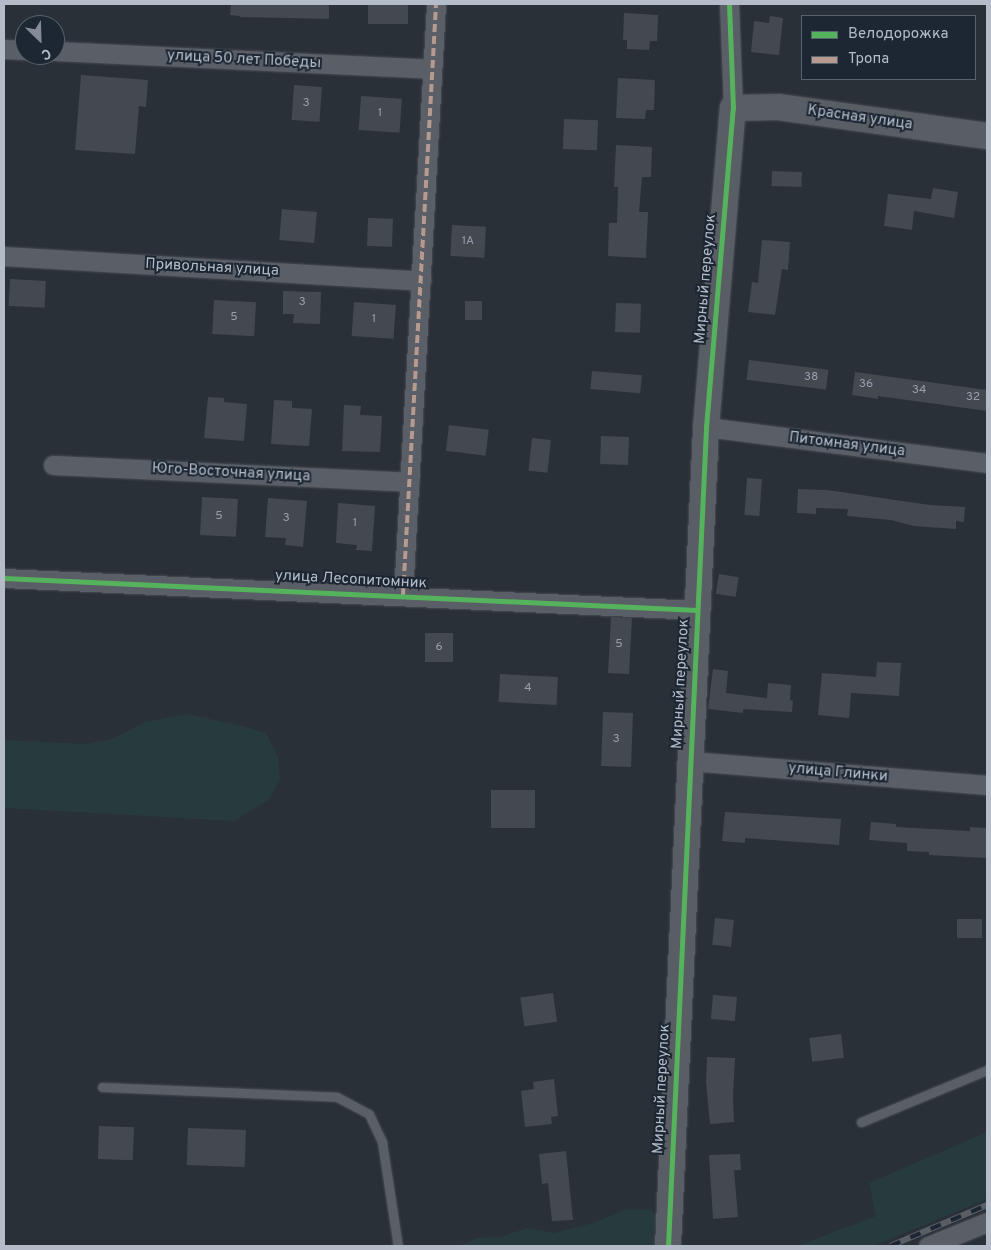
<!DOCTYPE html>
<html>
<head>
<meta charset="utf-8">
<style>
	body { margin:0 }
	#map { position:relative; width:991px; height:1250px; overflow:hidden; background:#2a3038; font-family:Overpass,sans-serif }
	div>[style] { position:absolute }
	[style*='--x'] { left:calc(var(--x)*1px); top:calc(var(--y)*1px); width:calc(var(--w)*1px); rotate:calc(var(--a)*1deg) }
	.green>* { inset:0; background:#273a3e }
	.building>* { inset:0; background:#444950; transform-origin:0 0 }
	.roads { filter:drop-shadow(0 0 1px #484c53) drop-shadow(0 0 1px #484c53) }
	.lane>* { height:9px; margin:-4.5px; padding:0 4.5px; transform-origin:4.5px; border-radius:4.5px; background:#5a5e66 }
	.street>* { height:19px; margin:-9.5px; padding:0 9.5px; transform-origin:9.5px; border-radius:9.5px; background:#5a5e66 }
	.secondary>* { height:26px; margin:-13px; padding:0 13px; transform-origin:13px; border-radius:13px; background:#595d64 }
	.rail>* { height:5.5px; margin-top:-2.75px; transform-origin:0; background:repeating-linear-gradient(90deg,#1d2633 0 11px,#595d64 0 22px); box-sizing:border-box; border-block:1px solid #595d64 }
	.quiet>* { height:4px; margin-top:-2px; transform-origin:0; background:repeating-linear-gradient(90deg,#b69a8f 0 8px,transparent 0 12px) }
	.cycleway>* { height:5px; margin:-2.5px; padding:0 2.5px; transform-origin:2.5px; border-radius:2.5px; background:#56b35d }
	span { translate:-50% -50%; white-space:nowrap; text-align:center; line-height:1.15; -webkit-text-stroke:4px #1d2633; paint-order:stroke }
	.number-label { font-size:12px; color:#989fab }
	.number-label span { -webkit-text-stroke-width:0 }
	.street-label { font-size:15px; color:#b4bcc9 }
	.frame { position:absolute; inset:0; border:5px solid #b4bcc9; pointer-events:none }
	.legend { position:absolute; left:801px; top:15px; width:175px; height:65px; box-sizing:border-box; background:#1d2633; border:1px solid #59626f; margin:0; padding:6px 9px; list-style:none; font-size:15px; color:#b4bcc9 }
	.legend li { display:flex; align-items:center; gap:10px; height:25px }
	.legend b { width:25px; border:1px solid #59626f }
	.north { position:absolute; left:15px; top:15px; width:50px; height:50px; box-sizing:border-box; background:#1d2633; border:1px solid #59626f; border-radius:50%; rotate:156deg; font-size:14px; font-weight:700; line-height:20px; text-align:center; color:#b4bcc9 }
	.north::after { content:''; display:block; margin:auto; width:18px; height:22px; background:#848b96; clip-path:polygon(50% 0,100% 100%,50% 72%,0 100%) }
</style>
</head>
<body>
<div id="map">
	<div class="green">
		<div style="clip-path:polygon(187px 714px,242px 726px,266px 733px,278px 757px,280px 780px,268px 800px,234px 821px,4px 808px,4px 740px,86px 744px,110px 740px,145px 722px)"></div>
		<div style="clip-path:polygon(987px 1132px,987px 1199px,873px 1246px,797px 1246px,876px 1216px,869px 1183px)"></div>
		<div style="clip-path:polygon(628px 1209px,652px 1210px,656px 1220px,654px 1246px,461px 1246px,477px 1238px,501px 1237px,527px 1228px,554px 1233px,593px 1223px)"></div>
	</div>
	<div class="building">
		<div style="clip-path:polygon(231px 4px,329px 4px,329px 19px,239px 17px,240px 16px,230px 15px)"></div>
		<div style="left:368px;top:4px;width:40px;height:20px"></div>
		<div style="clip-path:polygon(624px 13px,658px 15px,657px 41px,650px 41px,649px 50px,627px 49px,627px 40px,623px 40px)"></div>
		<div style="clip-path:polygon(770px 16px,783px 18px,779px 55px,751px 52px,754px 21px,769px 23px)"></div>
		<div style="clip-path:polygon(81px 75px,148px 80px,146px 107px,139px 106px,135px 154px,75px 150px)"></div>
		<div style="clip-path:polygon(618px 78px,655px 80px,654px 110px,646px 110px,645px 119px,616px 118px)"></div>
		<div style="left:294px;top:85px;width:28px;height:35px;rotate:4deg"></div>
		<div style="left:361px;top:96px;width:41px;height:34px;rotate:4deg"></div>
		<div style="left:564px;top:119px;width:34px;height:30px;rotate:2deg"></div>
		<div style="clip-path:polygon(616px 145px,652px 147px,651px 177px,642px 177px,639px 212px,648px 212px,646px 258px,608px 256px,609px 223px,617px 223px,618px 187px,614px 187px)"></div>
		<div style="left:772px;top:171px;width:30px;height:15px;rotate:2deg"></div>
		<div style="clip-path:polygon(933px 188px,958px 192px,954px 218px,914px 211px,912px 230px,884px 226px,888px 194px,931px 199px)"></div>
		<div style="left:282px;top:209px;width:35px;height:31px;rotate:5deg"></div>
		<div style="left:368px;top:218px;width:25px;height:28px;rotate:2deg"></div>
		<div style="left:452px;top:225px;width:34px;height:31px;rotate:3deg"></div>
		<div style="clip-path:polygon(762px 240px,790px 242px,788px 270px,782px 269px,775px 315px,748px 312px,752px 282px,758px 283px)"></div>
		<div style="left:10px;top:279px;width:36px;height:27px;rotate:3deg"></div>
		<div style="clip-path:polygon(283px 291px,321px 292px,320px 324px,293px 323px,294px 314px,283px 314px)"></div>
		<div style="left:214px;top:300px;width:42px;height:34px;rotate:3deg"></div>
		<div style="left:465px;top:301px;width:17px;height:19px"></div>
		<div style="left:354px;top:302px;width:42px;height:34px;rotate:4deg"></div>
		<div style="left:616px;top:303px;width:25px;height:29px;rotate:2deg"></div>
		<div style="left:749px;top:360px;width:80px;height:20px;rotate:7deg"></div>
		<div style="left:592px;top:371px;width:50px;height:18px;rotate:5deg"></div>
		<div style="clip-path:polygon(855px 372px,987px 390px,987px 411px,878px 396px,878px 399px,852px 395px)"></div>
		<div style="clip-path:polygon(208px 397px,224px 398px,224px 402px,247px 404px,244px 441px,204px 438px)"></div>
		<div style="clip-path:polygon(274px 400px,292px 401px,292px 408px,312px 409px,309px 446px,271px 444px)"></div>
		<div style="clip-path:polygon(344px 405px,361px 406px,360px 415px,382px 416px,380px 452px,342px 451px)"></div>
		<div style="left:449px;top:425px;width:40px;height:26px;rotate:7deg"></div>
		<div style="left:601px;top:436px;width:28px;height:28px;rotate:2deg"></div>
		<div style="left:532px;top:438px;width:19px;height:33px;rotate:6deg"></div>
		<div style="left:747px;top:478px;width:15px;height:37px;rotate:4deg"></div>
		<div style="clip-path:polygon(798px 489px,827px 490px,930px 505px,965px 507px,964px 522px,956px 521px,956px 529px,914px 526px,891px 520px,847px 516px,848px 509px,816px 508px,816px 514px,797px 513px)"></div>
		<div style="left:202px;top:497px;width:36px;height:38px;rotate:3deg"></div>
		<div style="clip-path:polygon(268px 498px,307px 501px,303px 547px,285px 545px,286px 538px,265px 537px)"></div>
		<div style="clip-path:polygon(338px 503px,375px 506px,372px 551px,356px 550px,357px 545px,336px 543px)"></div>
		<div style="left:719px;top:574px;width:20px;height:20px;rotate:9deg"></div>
		<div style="left:611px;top:617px;width:21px;height:56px;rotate:3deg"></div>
		<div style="left:425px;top:633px;width:28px;height:29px"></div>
		<div style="clip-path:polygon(877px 662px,901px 663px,899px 696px,851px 693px,849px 718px,818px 715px,822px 673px,876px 677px)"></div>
		<div style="clip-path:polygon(713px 669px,728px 671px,726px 693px,767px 698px,768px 683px,791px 685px,790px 700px,793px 701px,792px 712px,743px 709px,743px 713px,708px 709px)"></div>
		<div style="left:500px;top:674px;width:58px;height:28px;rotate:3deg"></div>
		<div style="left:603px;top:712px;width:30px;height:54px;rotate:2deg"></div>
		<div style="left:491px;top:790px;width:44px;height:38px"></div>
		<div style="clip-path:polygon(725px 812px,841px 819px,839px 845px,745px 838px,745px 843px,722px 841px)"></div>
		<div style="clip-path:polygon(871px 822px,896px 824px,896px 827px,970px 831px,970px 827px,987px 828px,987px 858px,929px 855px,929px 852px,907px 851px,907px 843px,869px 840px)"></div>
		<div style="left:715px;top:918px;width:19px;height:27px;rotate:6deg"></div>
		<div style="left:957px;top:919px;width:25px;height:19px"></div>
		<div style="left:553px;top:993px;width:29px;height:33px;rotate:82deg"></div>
		<div style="left:713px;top:995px;width:24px;height:24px;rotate:5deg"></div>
		<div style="left:841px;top:1034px;width:24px;height:32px;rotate:83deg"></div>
		<div style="clip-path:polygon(707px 1057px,735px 1058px,733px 1097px,734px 1122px,710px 1124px,706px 1082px)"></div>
		<div style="clip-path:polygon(554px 1079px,558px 1116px,551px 1117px,552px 1124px,525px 1127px,521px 1091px,534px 1089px,533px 1082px)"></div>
		<div style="left:99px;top:1126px;width:35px;height:33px;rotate:2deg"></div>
		<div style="left:188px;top:1128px;width:58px;height:37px;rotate:2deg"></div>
		<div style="clip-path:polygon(566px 1151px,573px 1220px,552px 1221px,548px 1183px,542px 1184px,539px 1154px)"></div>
		<div style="clip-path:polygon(740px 1154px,741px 1170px,734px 1170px,738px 1217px,713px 1219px,709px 1155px)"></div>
	</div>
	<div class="roads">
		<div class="lane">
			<div style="--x:102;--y:1087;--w:235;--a:2.4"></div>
			<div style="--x:337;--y:1097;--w:36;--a:28"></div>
			<div style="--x:369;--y:1114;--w:31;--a:65"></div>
			<div style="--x:382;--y:1142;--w:105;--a:81.3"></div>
			<div style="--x:861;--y:1122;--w:136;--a:-22.4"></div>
		</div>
		<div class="street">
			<div style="--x:729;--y:4;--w:104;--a:87.8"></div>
			<div style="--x:4;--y:49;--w:21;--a:3"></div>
			<div style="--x:55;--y:51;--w:377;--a:2.7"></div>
			<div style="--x:4;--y:256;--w:418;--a:3.4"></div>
			<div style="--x:706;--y:427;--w:283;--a:7.3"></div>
			<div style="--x:53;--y:465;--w:357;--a:2.7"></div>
			<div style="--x:4;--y:578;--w:694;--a:2.64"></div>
			<div style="--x:403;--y:595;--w:592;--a:-86.8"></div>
			<div style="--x:690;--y:761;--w:298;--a:4.6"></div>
			<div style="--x:928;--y:1246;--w:64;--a:-22.1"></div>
		</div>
		<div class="secondary">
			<div style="--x:668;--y:1246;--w:820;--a:-87.34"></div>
			<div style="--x:706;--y:427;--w:320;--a:-85.2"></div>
			<div style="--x:733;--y:108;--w:45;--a:-1.3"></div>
			<div style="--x:778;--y:107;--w:211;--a:7.9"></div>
		</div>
	</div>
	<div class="rail">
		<div style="--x:890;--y:1246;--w:105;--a:-22.9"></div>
	</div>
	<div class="quiet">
		<div style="--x:403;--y:595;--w:592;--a:-86.8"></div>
	</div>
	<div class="cycleway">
		<div style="--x:4;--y:578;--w:694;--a:2.64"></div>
		<div style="--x:668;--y:1246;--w:820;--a:-87.34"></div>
		<div style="--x:706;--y:427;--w:320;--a:-85.2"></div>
		<div style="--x:733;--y:108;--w:104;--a:-92.2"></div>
	</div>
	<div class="number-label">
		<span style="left:306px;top:104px">3</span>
		<span style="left:380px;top:114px">1</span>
		<span style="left:468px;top:242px">1А</span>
		<span style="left:302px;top:303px">3</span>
		<span style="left:234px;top:318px">5</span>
		<span style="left:374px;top:320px">1</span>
		<span style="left:811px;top:378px">38</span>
		<span style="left:866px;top:385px">36</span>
		<span style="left:919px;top:391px">34</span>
		<span style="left:973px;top:398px">32</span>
		<span style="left:219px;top:517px">5</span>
		<span style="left:286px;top:519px">3</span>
		<span style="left:355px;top:524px">1</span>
		<span style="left:619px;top:645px">5</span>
		<span style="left:439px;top:648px">6</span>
		<span style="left:528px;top:689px">4</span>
		<span style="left:616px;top:740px">3</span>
	</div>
	<div class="street-label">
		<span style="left:244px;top:60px;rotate:3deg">улица 50 лет Победы</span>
		<span style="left:860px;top:118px;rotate:8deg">Красная улица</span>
		<span style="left:212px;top:268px;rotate:3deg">Привольная улица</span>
		<span style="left:706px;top:279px;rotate:-85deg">Мирный переулок</span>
		<span style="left:847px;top:445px;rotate:7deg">Питомная улица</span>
		<span style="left:231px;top:473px;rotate:3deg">Юго-Восточная улица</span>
		<span style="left:351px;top:580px;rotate:3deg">улица Лесопитомник</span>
		<span style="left:681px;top:684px;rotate:-87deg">Мирный переулок</span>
		<span style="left:838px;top:773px;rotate:5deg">улица Глинки</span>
		<span style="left:662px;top:1089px;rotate:-87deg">Мирный переулок</span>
	</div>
	<div class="frame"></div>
	<ul class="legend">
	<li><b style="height:6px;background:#56b35d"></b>Велодорожка</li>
	<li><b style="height:6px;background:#b69a8f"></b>Тропа</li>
	</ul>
	<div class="north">С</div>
</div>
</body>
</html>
